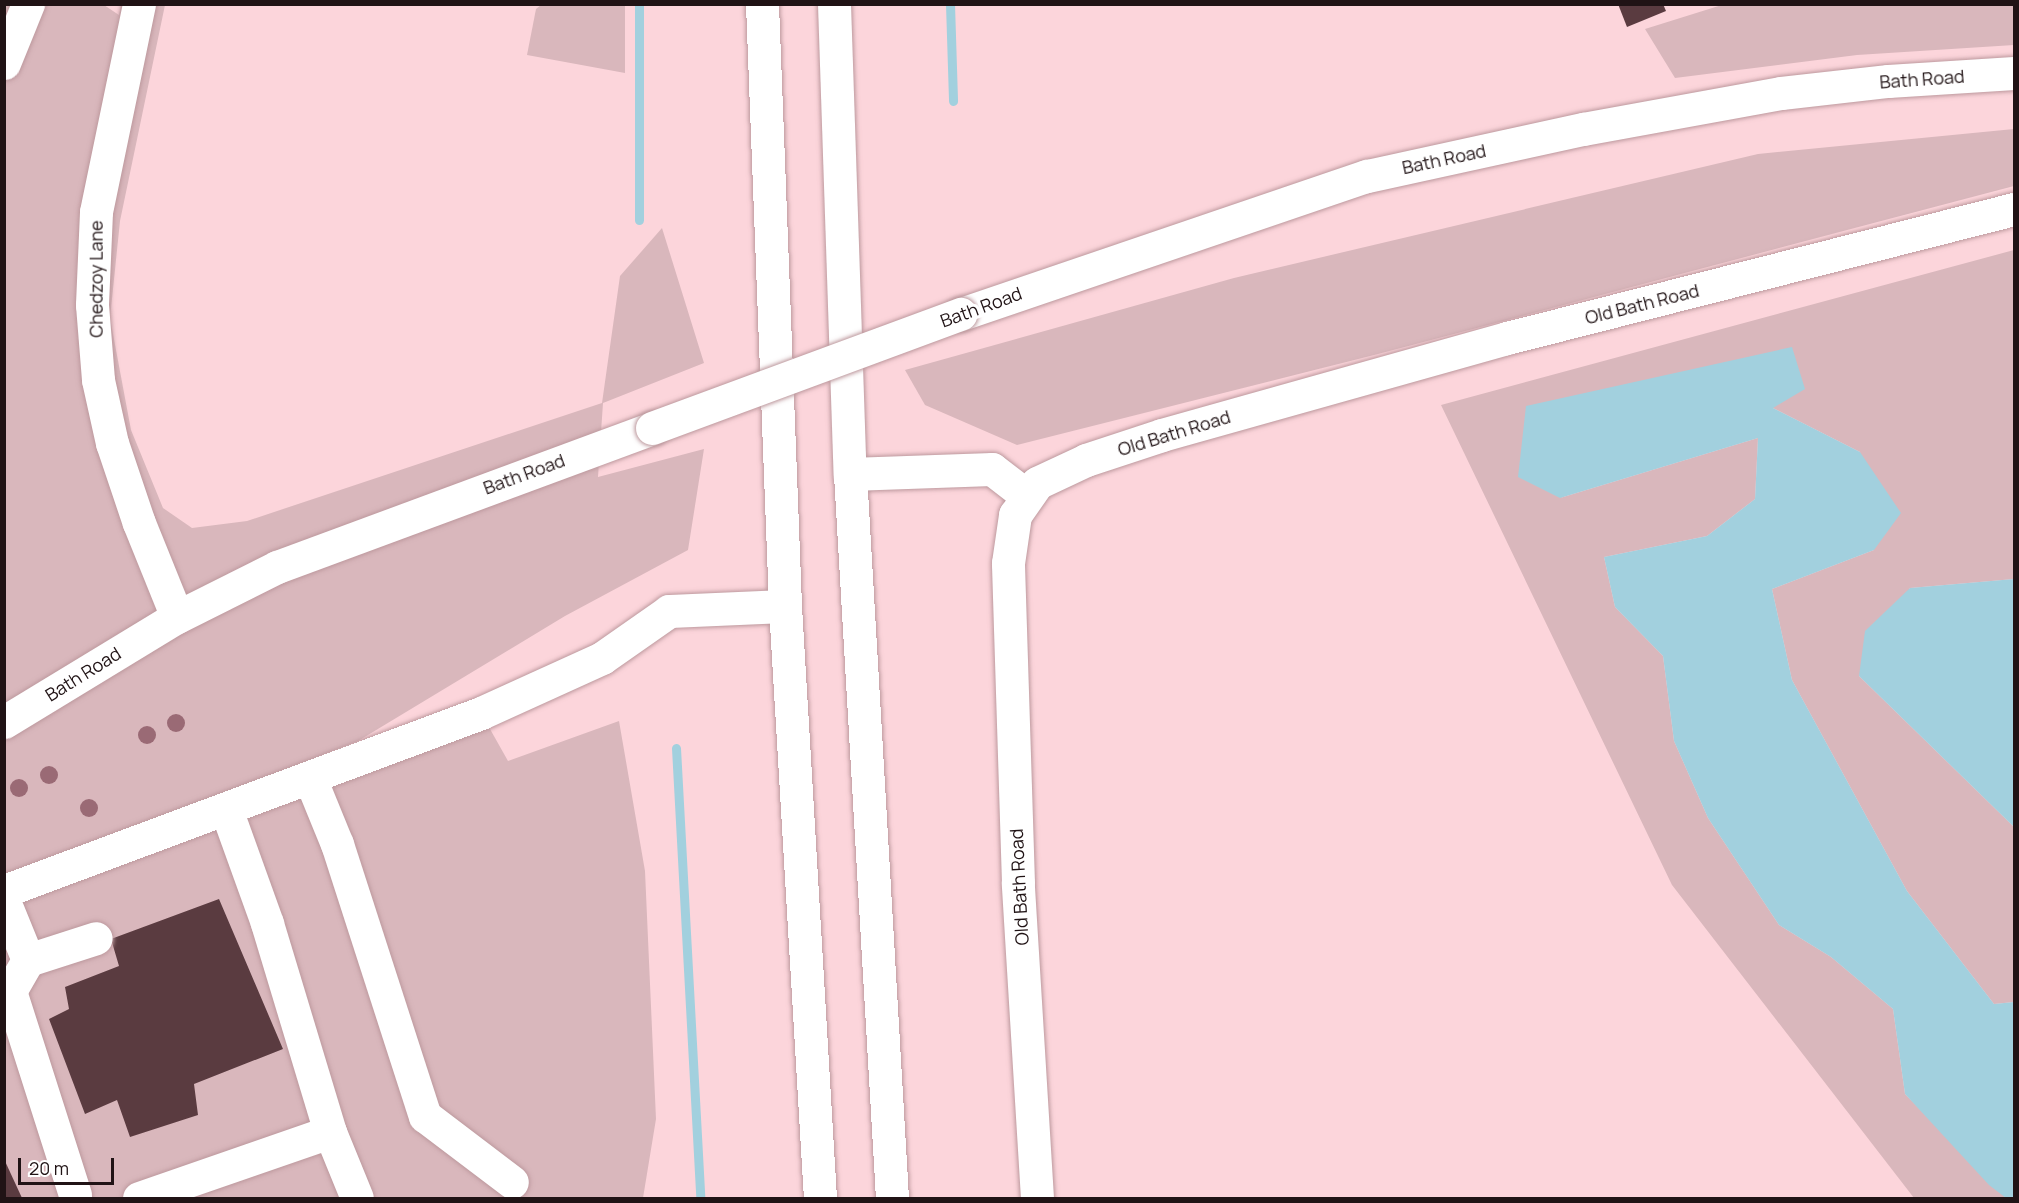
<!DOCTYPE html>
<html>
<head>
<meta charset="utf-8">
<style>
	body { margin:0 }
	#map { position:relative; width:2019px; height:1203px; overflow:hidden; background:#fcd5db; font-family:Manrope,sans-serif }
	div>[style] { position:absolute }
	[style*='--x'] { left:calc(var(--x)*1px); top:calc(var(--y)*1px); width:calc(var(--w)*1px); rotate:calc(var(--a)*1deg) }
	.green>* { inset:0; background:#d9b7bc }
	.water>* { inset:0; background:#a2d0de }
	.stream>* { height:9px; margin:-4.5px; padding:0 4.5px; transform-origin:4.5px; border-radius:4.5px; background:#a2d0de }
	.building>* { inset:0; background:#5a3b40 }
	.roads { filter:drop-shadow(0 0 2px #bd999e) drop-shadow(0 0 2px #bd999e) }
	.minor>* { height:33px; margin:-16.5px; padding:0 16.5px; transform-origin:16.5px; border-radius:16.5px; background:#fff }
	.major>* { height:33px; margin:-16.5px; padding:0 16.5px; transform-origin:16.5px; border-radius:16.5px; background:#fff }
	.highway>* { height:33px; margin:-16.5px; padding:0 16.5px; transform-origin:16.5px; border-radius:16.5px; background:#fff }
	.bridges { filter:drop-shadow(0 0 2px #bd999e) drop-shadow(0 0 2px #bd999e) }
	.major-bridge>* { height:33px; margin:-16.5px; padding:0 16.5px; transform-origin:16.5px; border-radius:16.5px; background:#fff }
	.trees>* { width:18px; height:18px; margin:-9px; border-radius:50%; background:#9a6a75 }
	span { translate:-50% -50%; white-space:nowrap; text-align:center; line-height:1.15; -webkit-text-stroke:6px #fff; paint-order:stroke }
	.street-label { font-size:18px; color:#201315 }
	.frame { position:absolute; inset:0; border:6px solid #201315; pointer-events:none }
	.scale { position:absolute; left:18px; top:1158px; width:96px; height:27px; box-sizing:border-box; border:3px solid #201315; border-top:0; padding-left:8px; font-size:18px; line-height:21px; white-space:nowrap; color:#201315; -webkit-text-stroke:4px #fff; paint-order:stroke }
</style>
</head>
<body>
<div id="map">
	<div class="green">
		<div style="clip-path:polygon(1725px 4px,2014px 5px,2014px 45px,1857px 55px,1675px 78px,1645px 29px)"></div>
		<div style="clip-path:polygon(5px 5px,104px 5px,119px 15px,121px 5px,165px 5px,120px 221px,110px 318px,131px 430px,163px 508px,192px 528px,247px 521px,602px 403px,620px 276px,662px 228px,704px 363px,603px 403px,598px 477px,704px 449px,688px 550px,565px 616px,358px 741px,225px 793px,481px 713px,508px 761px,619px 721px,645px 871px,656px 1119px,643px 1198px,5px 1198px)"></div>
		<div style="clip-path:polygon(541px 5px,625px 5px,625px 73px,527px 55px,536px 9px)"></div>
		<div style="clip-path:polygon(2014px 129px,2014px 186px,1378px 354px,1017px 445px,925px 405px,905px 370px,1234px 278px,1758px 154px)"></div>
		<div style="clip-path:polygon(2014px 250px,2014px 579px,1910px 588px,1859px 676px,2014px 827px,2014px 1002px,1994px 1004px,1907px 891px,1792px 680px,1772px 589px,1874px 550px,1860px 452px,1773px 408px,1560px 498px,1758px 438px,1755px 499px,1707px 536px,1604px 557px,1615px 607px,1663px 656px,1674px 741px,1708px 818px,1779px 925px,1831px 957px,1893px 1009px,1905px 1094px,2006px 1198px,1914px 1198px,1672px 885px,1441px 405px)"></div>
	</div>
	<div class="water">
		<div style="clip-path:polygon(1792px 347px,1805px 389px,1773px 408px,1860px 452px,1901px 513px,1874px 550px,1772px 589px,1792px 680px,1907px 891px,1994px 1004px,2014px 1002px,2014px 1198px,2006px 1198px,1989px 1185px,1905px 1094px,1893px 1009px,1831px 957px,1779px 925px,1708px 818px,1674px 741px,1663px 656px,1615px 607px,1604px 557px,1707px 536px,1755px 499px,1758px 438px,1560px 498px,1518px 477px,1526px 406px)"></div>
		<div style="clip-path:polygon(2014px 579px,2014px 827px,1859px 676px,1865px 631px,1910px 588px)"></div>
	</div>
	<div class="stream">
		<div style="--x:639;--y:4;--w:216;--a:90"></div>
		<div style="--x:950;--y:4;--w:97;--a:88.2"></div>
		<div style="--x:676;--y:748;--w:451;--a:86.9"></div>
	</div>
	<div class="building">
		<div style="clip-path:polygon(1618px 4px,1663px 4px,1666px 11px,1627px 27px)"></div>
		<div style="clip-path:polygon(219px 899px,283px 1049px,194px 1084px,198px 1115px,130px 1137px,117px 1100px,85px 1114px,49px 1019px,69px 1009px,65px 987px,119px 966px,111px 939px)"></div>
		<div style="clip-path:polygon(4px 1159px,22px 1198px,4px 1198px)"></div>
	</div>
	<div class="roads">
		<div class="minor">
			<div style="--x:139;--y:4;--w:212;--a:101.7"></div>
			<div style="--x:96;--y:212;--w:93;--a:92.5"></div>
			<div style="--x:92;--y:305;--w:75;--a:85.4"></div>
			<div style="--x:98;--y:380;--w:65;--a:77.5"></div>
			<div style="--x:112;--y:443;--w:84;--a:71.4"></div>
			<div style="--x:139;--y:523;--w:101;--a:68"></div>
			<div style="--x:4;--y:63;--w:64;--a:-67.9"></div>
			<div style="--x:850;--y:474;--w:142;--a:-2"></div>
			<div style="--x:992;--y:469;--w:44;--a:37.6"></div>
			<div style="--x:310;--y:778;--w:71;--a:67.8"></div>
			<div style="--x:337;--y:844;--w:286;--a:72.1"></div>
			<div style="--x:425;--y:1116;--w:109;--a:37.2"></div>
			<div style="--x:4;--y:891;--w:509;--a:-20.46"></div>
			<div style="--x:481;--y:713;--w:133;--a:-24.4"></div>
			<div style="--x:602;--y:658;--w:82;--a:-35"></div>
			<div style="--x:669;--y:611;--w:116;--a:-2.5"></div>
			<div style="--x:4;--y:901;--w:64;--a:67.9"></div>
			<div style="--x:28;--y:960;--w:71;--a:-17.9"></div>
			<div style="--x:28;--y:960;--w:36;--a:120"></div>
			<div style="--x:10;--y:991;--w:214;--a:72.3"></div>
			<div style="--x:330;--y:1132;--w:71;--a:67.8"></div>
			<div style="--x:139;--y:1198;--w:202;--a:-19.1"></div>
			<div style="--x:330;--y:1132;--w:218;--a:-106.8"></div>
			<div style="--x:267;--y:923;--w:121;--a:-109.8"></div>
			<div style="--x:1037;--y:1198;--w:316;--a:-93.5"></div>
			<div style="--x:1018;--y:883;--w:320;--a:-91.8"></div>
			<div style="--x:1008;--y:563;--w:49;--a:-81.7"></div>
			<div style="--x:1015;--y:515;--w:39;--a:-55"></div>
			<div style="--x:1037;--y:483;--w:54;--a:-25.1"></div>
			<div style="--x:1086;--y:460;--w:80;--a:-18.2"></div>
			<div style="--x:1162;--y:435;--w:358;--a:-15.7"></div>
			<div style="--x:1507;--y:338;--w:523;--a:-14.28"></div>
		</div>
		<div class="major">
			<div style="--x:961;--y:314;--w:429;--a:-18.8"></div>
			<div style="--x:1367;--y:176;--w:221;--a:-12.3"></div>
			<div style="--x:1583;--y:129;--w:201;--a:-10.3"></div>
			<div style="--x:1781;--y:93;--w:108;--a:-6.4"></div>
			<div style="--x:1888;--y:81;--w:126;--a:-3.6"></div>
			<div style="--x:4;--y:722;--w:202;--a:-31.3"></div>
			<div style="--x:177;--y:617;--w:112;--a:-26.6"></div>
			<div style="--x:277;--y:567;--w:400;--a:-20.3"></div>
		</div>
		<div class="highway">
			<div style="--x:762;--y:4;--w:602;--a:87.81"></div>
			<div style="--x:785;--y:606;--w:593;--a:86.62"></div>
			<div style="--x:834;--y:4;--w:470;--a:88.1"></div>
			<div style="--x:850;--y:474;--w:725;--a:86.68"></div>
		</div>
	</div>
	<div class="bridges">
		<div class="major-bridge">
			<div style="--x:652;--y:428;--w:329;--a:-20.3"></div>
		</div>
	</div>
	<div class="trees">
		<div style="left:176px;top:723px"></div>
		<div style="left:147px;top:735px"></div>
		<div style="left:49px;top:775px"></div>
		<div style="left:19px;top:788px"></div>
		<div style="left:89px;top:808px"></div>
	</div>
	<div class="street-label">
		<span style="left:1922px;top:79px;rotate:-4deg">Bath Road</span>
		<span style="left:1444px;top:159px;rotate:-12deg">Bath Road</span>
		<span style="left:96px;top:279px;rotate:-90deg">Chedzoy Lane</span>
		<span style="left:1642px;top:304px;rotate:-14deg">Old Bath Road</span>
		<span style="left:981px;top:307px;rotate:-20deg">Bath Road</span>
		<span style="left:1174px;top:433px;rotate:-17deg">Old Bath Road</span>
		<span style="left:524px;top:474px;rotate:-20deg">Bath Road</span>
		<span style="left:83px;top:674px;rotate:-32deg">Bath Road</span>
		<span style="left:1019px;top:887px;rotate:-93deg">Old Bath Road</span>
	</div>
	<div class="frame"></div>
	<div class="scale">20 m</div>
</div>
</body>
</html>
